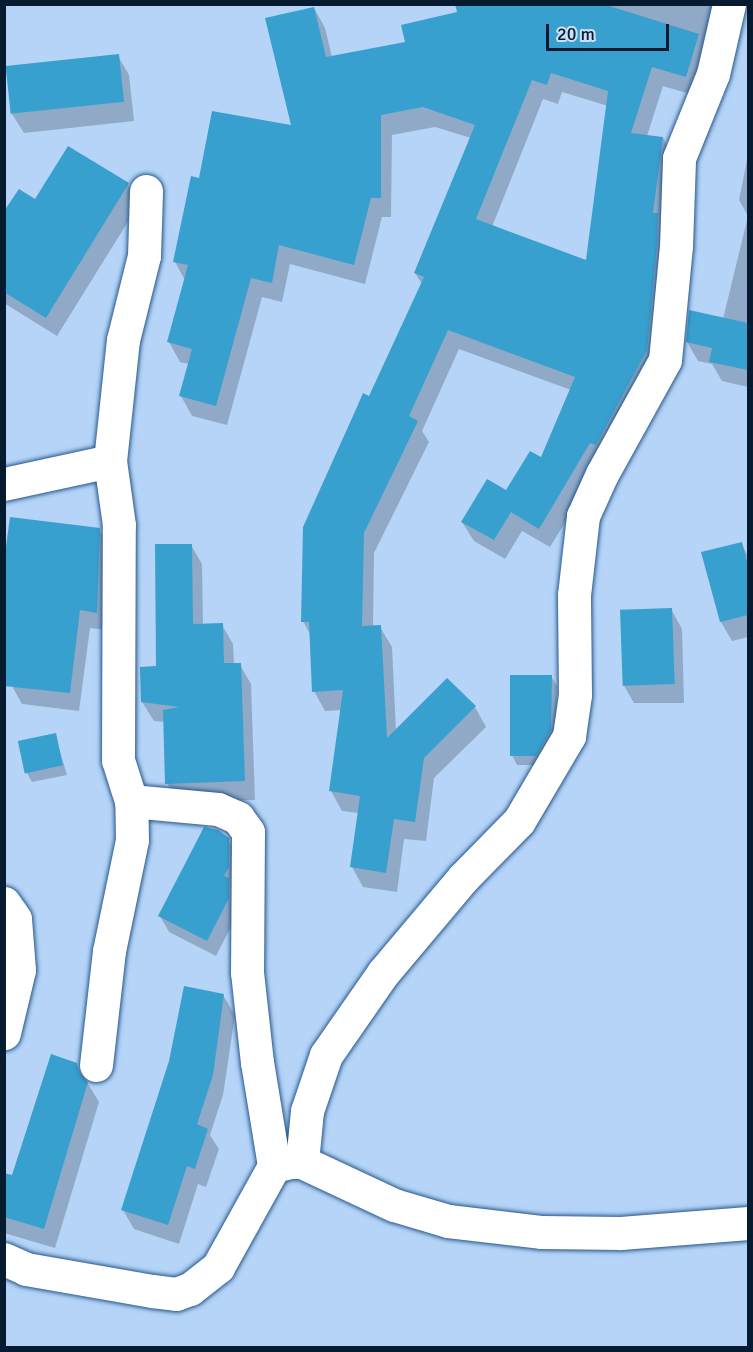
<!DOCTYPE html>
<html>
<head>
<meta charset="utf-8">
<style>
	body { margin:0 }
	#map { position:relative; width:753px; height:1352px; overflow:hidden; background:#b5d4f8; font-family:Signika,sans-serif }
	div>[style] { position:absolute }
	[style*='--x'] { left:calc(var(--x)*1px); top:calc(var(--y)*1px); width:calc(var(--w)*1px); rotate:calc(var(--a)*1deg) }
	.shadow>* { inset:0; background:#0003 }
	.building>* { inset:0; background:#38a0ce; transform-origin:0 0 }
	.roads { filter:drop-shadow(0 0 2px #27588c) drop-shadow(0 0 2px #27588c) }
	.street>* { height:33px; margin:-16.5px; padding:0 16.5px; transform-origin:16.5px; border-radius:16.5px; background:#fff }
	span { translate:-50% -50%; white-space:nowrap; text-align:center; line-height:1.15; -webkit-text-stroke:4.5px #cbe0f8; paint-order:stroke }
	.frame { position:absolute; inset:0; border:6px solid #061b30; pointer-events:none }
	.scale { position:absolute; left:546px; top:24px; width:123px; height:27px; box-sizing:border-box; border:3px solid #061b30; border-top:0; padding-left:8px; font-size:18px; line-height:21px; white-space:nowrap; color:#061b30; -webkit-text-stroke:4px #cbe0f8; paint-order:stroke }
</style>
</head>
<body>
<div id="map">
	<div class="shadow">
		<div style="clip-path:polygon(evenodd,457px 4px,748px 4px,748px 8px,734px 6px,697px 96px,663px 86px,647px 136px,663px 138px,674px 158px,658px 371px,550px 547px,522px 531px,505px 559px,474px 541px,462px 522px,507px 492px,541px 459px,571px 390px,459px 349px,422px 431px,429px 442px,374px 553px,373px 627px,380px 627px,392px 647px,396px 731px,475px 707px,486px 727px,434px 778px,426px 841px,404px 839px,397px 892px,363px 887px,352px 867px,359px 813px,342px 811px,331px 791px,342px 710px,325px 711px,314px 691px,311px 636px,303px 621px,370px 398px,422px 284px,415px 273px,471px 138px,435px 127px,392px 135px,391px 217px,382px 217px,365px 284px,290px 264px,282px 302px,262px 297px,227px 425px,192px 416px,181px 396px,189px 364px,180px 362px,169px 342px,185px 280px,175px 262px,201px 180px,293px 127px,314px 8px,325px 28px,332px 57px,407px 43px,459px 13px,457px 4px,562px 92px,608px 106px,587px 262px,492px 227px,543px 99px,558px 104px,562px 92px)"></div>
		<div style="clip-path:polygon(118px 56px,129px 75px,134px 121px,24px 133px,12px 114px,7px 68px)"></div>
		<div style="clip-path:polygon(69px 148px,128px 185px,139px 204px,57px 336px,4px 303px,4px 214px,36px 201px)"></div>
		<div style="clip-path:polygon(748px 155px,748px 387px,722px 381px,712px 364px,698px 361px,687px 342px,723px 319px,748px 216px,739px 200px)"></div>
		<div style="clip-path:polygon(99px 530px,110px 547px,106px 630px,90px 628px,79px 711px,22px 704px,12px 686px)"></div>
		<div style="clip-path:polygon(741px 543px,748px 556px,748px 637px,732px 641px,721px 622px,703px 553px)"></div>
		<div style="clip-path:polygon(191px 545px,202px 564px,203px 625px,222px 625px,233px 644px,234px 665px,240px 665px,251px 684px,255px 800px,178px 802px,167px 783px,165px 722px,154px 721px,142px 702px,158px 667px)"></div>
		<div style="clip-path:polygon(671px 609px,682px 629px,684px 703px,634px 703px,623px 684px)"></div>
		<div style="clip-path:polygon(551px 676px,557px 686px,556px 740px,541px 765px,517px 765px,512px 755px)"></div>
		<div style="clip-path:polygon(55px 735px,67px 775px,32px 782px,27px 773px)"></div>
		<div style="clip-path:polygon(228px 839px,238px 856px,237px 915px,216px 956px,169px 932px,160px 916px)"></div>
		<div style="clip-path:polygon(223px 995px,235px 1015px,223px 1095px,210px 1135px,219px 1149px,206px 1187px,198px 1184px,179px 1244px,134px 1229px,123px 1210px)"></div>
		<div style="clip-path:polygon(76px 1064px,99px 1102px,55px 1248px,4px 1233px,4px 1175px,13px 1177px)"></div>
	</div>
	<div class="building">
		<div style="clip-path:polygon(evenodd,455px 4px,603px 4px,699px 34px,686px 77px,652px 67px,631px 133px,663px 137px,653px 213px,658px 213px,657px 245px,647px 350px,596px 445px,590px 443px,539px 529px,511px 512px,494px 540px,461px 522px,487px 479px,506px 490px,530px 451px,541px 457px,575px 377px,448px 330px,409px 416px,418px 421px,364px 533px,362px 626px,381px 625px,387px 738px,447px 678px,476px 706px,424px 758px,415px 822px,394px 819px,386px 873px,350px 867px,360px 796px,329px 791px,343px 690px,312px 692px,309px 622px,301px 622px,303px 527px,357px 407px,363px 393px,369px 396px,424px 277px,414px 273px,475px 125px,423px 107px,381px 115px,381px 198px,371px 198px,354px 265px,279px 245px,272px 283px,251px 278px,216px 406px,179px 396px,192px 349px,167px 342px,188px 265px,173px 262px,191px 176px,199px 178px,212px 111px,291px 125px,265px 18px,314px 7px,326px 57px,405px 42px,401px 25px,457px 12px,455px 4px,551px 73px,608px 91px,586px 260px,476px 219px,532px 80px,547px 85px,551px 73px)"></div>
		<div style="left:119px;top:54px;width:48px;height:114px;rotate:84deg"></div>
		<div style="clip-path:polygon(68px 146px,129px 183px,46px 318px,4px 292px,4px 211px,19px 189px,35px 199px)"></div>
		<div style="clip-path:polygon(689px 310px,748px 323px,748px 370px,709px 362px,712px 348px,686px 342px)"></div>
		<div style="clip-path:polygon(10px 517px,100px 528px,97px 613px,80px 610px,70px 693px,4px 686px,4px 561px)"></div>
		<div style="clip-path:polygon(742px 542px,748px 566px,748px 615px,720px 622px,701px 552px)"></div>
		<div style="clip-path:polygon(155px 544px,192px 544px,193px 624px,223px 623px,224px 663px,241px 663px,245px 781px,165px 784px,163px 710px,179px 707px,141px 702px,140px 667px,156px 666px)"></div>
		<div style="left:672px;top:608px;width:76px;height:52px;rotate:88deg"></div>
		<div style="clip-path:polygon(510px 675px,552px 675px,551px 730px,536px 756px,510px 756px)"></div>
		<div style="left:56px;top:733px;width:33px;height:39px;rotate:78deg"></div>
		<div style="clip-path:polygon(204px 827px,218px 830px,229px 838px,229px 867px,224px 876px,229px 878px,229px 898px,207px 941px,158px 916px)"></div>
		<div style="clip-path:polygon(184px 986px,224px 994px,213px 1075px,197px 1124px,208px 1129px,195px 1169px,187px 1166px,168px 1225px,121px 1210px,169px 1061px)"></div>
		<div style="clip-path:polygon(51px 1054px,77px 1063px,79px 1073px,88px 1082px,44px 1229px,4px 1217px,4px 1173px,12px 1175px)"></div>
	</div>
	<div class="roads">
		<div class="street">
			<div style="--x:4;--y:484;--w:108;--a:-12.2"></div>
			<div style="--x:131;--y:801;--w:87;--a:5.3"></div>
			<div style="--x:218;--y:809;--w:22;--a:24"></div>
			<div style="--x:238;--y:818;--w:17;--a:54"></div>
			<div style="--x:248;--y:832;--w:140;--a:90.4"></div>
			<div style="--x:247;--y:972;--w:91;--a:83.7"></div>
			<div style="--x:257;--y:1062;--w:105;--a:80.7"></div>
			<div style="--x:4;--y:903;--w:19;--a:55"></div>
			<div style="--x:15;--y:919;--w:51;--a:85.5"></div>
			<div style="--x:19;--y:970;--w:65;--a:103.4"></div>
			<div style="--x:96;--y:1065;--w:115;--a:-83.5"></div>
			<div style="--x:109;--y:951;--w:113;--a:-78.3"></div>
			<div style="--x:132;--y:840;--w:39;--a:-91"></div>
			<div style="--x:131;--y:801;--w:43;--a:-107.6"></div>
			<div style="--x:118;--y:760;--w:235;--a:-89.8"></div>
			<div style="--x:119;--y:525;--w:65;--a:-98"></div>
			<div style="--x:110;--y:461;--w:122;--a:-83.9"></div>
			<div style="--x:123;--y:340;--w:87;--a:-76"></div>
			<div style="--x:144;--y:256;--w:65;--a:-88.2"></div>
			<div style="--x:302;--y:1162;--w:51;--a:-84.4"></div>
			<div style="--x:307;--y:1111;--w:59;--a:-71.3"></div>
			<div style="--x:326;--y:1055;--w:100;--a:-55.2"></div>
			<div style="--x:383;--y:973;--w:124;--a:-49.9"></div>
			<div style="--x:463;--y:878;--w:80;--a:-45.5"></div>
			<div style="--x:519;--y:821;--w:99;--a:-59.5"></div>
			<div style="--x:569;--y:736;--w:41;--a:-81.7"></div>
			<div style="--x:575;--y:695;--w:100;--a:-90.6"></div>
			<div style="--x:574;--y:595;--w:80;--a:-83.5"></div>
			<div style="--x:583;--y:516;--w:46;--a:-65.7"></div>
			<div style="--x:602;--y:474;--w:130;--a:-61.1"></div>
			<div style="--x:665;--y:360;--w:115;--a:-84.5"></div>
			<div style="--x:676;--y:246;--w:88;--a:-88"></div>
			<div style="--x:679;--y:158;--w:91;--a:-68"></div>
			<div style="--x:713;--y:74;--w:72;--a:-77.1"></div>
			<div style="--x:4;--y:1259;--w:24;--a:24"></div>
			<div style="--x:26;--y:1269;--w:128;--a:9.9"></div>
			<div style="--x:152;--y:1291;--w:24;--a:7"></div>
			<div style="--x:176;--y:1294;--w:15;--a:-20"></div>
			<div style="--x:190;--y:1289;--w:36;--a:-38"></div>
			<div style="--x:218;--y:1267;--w:115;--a:-61"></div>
			<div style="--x:274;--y:1166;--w:16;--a:-14"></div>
			<div style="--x:290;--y:1162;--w:12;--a:0"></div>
			<div style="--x:302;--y:1162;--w:102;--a:25.1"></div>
			<div style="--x:394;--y:1205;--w:56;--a:16.5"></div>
			<div style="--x:448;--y:1221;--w:95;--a:6.7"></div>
			<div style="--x:542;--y:1232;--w:79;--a:0.7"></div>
			<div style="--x:621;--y:1233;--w:127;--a:-4.5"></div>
		</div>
	</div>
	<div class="frame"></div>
	<div class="scale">20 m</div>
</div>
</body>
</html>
